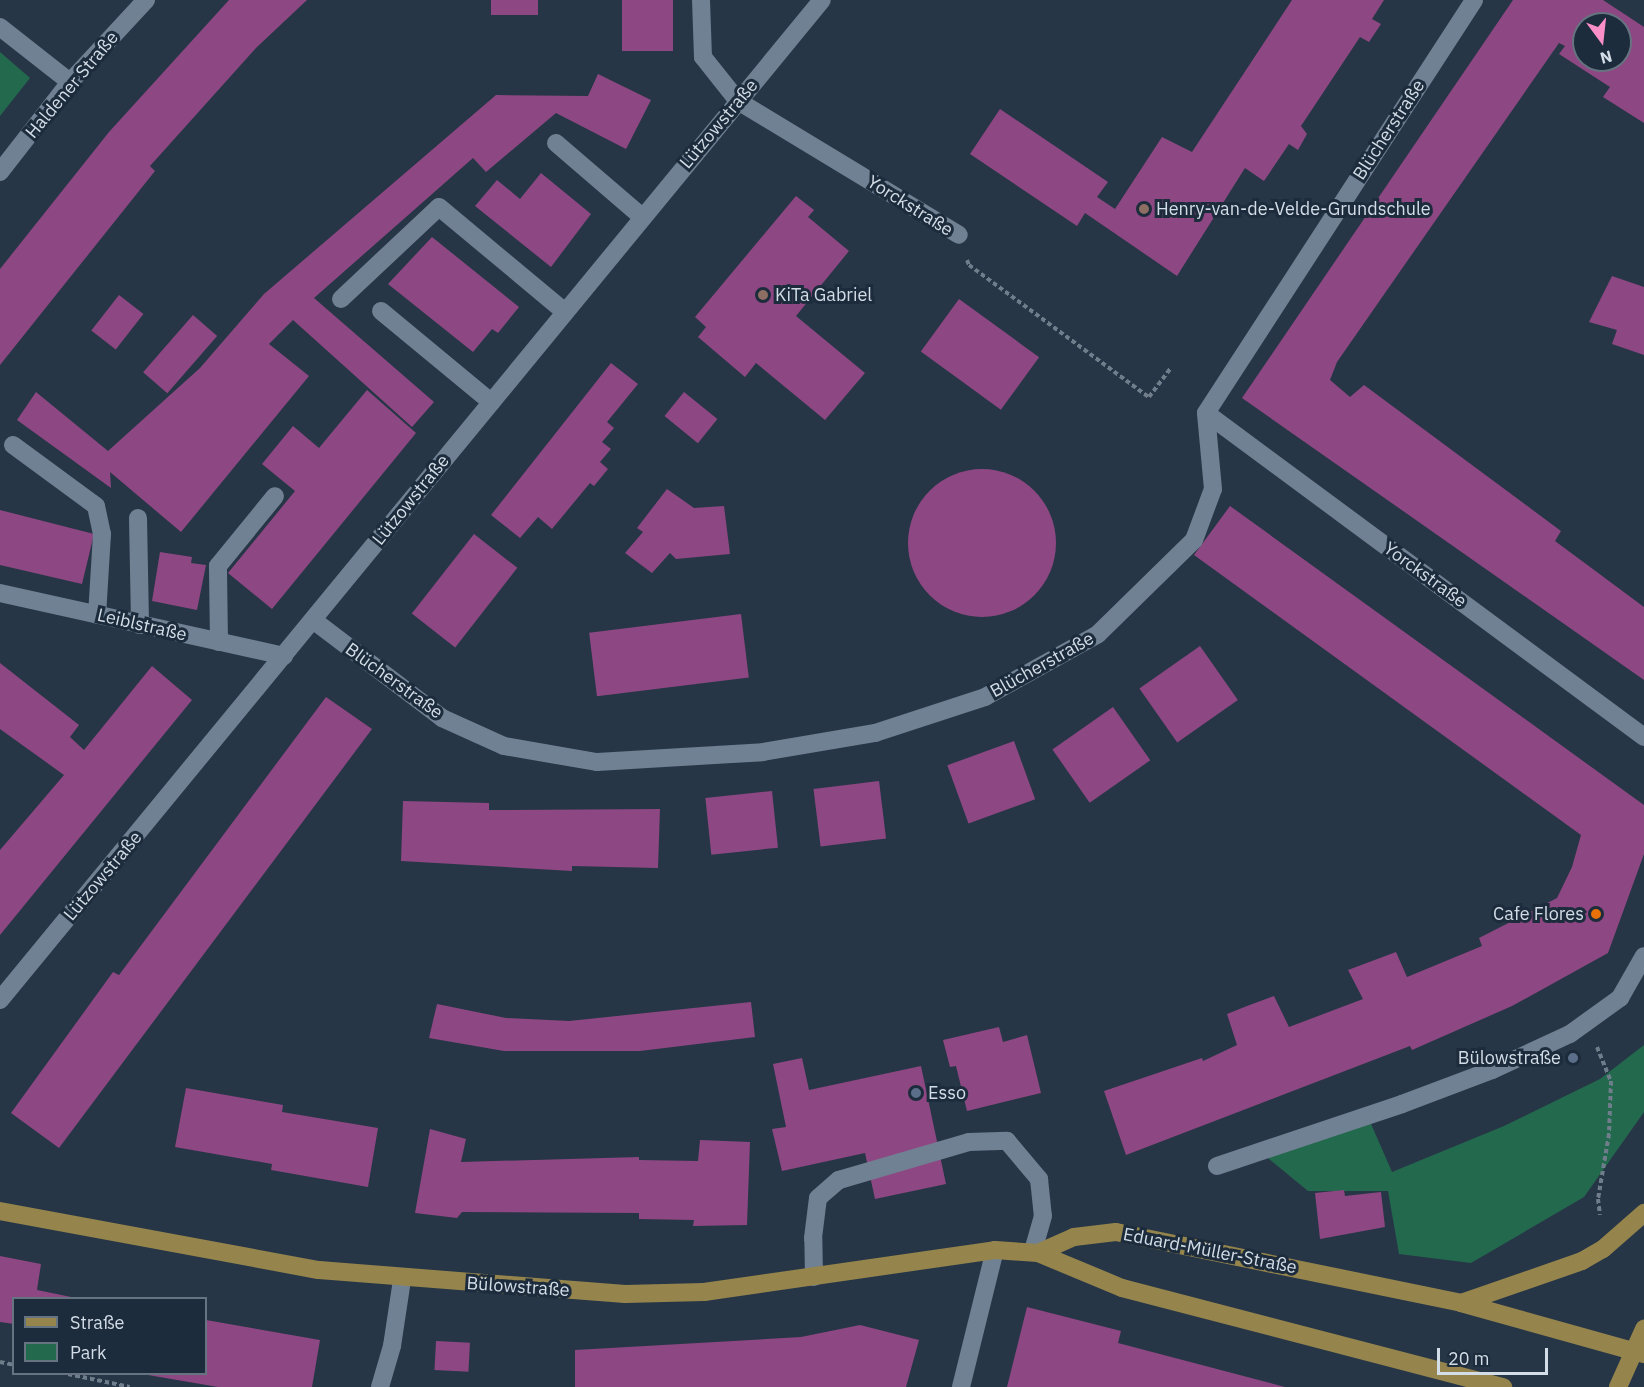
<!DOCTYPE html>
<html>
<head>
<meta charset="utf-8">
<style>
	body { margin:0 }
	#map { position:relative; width:1644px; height:1387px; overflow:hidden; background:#273646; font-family:"IBM Plex Sans",sans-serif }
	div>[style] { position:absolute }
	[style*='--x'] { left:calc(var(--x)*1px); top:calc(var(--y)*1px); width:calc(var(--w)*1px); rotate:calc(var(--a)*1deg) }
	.green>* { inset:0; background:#23694d }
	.building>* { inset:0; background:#8d4782; transform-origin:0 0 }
	.round { border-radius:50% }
	.path>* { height:4px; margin-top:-2px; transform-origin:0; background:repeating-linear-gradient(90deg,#707d8b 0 4.5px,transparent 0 7.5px) }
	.minor>* { height:18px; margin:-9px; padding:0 9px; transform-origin:9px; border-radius:9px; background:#708194 }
	.major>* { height:18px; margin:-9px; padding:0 9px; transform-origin:9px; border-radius:9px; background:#95854d }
	.dots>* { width:16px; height:16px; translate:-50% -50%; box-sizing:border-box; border:3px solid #1d2c3c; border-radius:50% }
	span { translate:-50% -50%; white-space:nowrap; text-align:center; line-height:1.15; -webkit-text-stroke:6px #1d2c3c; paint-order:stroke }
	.street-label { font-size:18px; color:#d3dde7 }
	.poi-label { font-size:18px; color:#d3dde7 }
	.left { translate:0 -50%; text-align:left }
	.right { translate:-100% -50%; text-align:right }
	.legend { position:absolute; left:12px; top:1297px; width:195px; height:78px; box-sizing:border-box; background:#1d2c3c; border:2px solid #667380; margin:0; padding:8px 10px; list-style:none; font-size:18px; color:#d3dde7 }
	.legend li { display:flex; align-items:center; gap:12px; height:30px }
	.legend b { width:30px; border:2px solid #667380 }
	.north { position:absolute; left:1572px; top:12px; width:60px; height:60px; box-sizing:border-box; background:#1d2c3c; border:2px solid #667380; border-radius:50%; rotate:165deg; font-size:16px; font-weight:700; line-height:24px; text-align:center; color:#d3dde7 }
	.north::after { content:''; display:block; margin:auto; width:21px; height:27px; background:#fa8fc7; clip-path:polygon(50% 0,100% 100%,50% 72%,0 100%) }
	.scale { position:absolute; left:1437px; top:1348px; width:111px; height:27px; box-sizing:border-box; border:3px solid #d3dde7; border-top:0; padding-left:8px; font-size:18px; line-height:21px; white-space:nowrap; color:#d3dde7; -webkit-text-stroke:4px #1d2c3c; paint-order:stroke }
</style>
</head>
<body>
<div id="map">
	<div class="green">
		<div style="clip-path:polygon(0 52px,30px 78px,0 116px)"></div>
		<div style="clip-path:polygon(1644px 1045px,1644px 1112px,1584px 1197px,1471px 1263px,1399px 1254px,1388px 1191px,1308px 1191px,1263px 1154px,1368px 1117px,1392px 1172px,1504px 1126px,1600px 1079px)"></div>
	</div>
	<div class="building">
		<div style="clip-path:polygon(229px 0,307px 0,256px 48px,150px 166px,155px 171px,0 365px,0 269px,109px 132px)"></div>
		<div style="left:491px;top:0;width:47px;height:15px"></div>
		<div style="left:622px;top:0;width:51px;height:51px"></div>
		<div style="clip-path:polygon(1292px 0,1384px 0,1372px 19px,1381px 24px,1369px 42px,1360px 37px,1301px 126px,1307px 134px,1298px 150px,1289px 144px,1264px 181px,1245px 168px,1177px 276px,1085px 213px,1077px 226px,970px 154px,1000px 109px,1108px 182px,1097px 197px,1115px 209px,1162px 137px,1192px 152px)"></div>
		<div style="clip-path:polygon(evenodd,1513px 0,1603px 0,1644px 27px,1644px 123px,1603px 97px,1610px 87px,1559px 54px,1565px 46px,1559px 43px,1337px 362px,1330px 380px,1350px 397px,1364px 385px,1561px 531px,1555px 541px,1644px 607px,1644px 680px,1242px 398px,1513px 0,1584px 24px,1620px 24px,1620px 60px,1584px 60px,1584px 24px)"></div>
		<div style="clip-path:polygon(598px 74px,651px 100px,626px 149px,556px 113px,486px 172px,473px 158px,314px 298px,434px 402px,412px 427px,293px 320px,269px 344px,309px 376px,181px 532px,110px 472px,111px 488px,17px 420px,36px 392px,108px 451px,200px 368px,264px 294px,496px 95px,588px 96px)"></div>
		<div style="clip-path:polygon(541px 173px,591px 214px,551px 267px,475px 206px,497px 180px,520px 199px)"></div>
		<div style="clip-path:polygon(796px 196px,814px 210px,808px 217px,849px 251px,796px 316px,865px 373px,825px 420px,756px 363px,745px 377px,698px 337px,706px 327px,695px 317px)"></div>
		<div style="clip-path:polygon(432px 237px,519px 307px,498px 333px,492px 329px,473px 352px,388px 284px)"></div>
		<div style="clip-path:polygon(1612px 276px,1644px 287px,1644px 355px,1612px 344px,1617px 330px,1589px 322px)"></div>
		<div style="left:119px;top:295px;width:31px;height:45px;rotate:38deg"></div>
		<div style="left:959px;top:299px;width:99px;height:65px;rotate:36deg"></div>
		<div style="left:193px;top:315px;width:32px;height:76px;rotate:41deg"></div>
		<div style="clip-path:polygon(611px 363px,638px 384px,607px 422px,614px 428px,602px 442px,611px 449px,600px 462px,608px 469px,594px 486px,590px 483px,552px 529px,538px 517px,520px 538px,491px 515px)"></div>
		<div style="clip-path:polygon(367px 390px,416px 433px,272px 609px,228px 573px,295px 491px,262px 464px,293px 426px,319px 448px)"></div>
		<div style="left:684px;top:392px;width:43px;height:31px;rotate:39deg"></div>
		<div class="round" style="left:908px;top:469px;width:148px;height:148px"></div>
		<div style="clip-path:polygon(667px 489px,694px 508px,724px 506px,730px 554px,676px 559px,670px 553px,652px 573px,625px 553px,643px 532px,637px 528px)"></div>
		<div style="clip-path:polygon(1230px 506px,1644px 805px,1644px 854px,1608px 953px,1512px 1006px,1412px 1050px,1410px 1046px,1126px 1155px,1104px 1091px,1202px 1058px,1203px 1061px,1237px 1045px,1227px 1014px,1247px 1006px,1274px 996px,1289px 1027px,1363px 999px,1348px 970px,1396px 952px,1407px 977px,1482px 946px,1479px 938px,1557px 898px,1572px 867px,1581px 835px,1194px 555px)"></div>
		<div style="clip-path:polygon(0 510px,94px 534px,82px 584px,0 565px)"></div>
		<div style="left:474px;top:534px;width:55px;height:101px;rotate:38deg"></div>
		<div style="clip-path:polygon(160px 552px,192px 557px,191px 563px,206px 565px,197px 610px,152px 601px)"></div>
		<div style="left:741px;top:614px;width:64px;height:153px;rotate:83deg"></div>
		<div style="left:1200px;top:646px;width:66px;height:74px;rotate:55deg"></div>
		<div style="clip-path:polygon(0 663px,79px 725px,70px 737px,84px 750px,152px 666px,192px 700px,0 935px,0 850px,64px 775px,0 729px)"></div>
		<div style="clip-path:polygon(326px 697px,372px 729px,59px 1148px,11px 1113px,113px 972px,119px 975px)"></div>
		<div style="left:1113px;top:707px;width:65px;height:74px;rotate:55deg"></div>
		<div style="left:1014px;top:741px;width:62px;height:71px;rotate:70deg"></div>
		<div style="left:879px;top:781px;width:58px;height:66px;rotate:83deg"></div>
		<div style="left:772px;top:791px;width:57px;height:67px;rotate:84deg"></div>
		<div style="clip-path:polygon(403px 801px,489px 803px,489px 810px,660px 809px,658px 868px,572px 866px,572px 871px,401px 861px)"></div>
		<div style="clip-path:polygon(751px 1002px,755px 1037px,640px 1051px,504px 1051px,429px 1038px,437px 1004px,506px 1018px,569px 1021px)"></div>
		<div style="clip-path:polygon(999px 1027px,1003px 1042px,1027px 1035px,1041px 1093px,967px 1111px,956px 1066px,950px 1067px,943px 1040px)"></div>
		<div style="clip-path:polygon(802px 1058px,809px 1090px,921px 1066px,946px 1184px,875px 1199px,865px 1153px,782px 1171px,772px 1129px,786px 1127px,773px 1064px)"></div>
		<div style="clip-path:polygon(186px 1088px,283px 1105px,282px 1112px,378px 1128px,368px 1187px,271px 1170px,272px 1164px,175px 1147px)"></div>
		<div style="clip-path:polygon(430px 1129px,466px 1139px,461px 1162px,639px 1157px,639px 1160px,698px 1161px,700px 1140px,750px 1142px,747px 1225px,693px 1226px,694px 1220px,639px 1219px,639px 1213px,462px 1212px,457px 1218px,415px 1213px)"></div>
		<div style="clip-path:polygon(1344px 1190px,1345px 1196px,1381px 1192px,1385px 1227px,1320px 1239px,1315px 1193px)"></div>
		<div style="clip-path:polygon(0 1256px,41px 1264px,37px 1290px,76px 1298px,14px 1298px,14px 1324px,0 1322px)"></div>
		<div style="clip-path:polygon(1027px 1307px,1121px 1331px,1118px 1343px,1285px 1387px,1007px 1387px)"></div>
		<div style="clip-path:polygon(206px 1320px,320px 1340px,312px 1387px,218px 1387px,148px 1375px,206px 1374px)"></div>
		<div style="clip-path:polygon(860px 1325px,919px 1340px,906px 1387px,575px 1387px,575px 1350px,801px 1337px)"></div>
		<div style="left:436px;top:1341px;width:34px;height:29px;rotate:3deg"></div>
	</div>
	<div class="path">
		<div style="--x:967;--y:260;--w:5;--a:68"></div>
		<div style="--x:969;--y:265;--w:223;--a:36.3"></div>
		<div style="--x:1149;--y:397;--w:35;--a:-53"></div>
		<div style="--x:1597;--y:1047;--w:37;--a:68"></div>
		<div style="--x:1611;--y:1081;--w:53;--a:92.2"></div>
		<div style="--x:1609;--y:1134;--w:66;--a:99.6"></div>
		<div style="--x:1598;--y:1199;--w:16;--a:83"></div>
		<div style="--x:0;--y:1362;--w:14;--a:12"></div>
		<div style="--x:68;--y:1374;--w:63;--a:11.8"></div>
	</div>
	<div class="minor">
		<div style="--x:701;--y:0;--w:57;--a:88"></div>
		<div style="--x:703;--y:57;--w:56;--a:51.5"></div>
		<div style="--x:738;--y:101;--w:258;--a:31.2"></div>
		<div style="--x:0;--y:27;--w:89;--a:38.2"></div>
		<div style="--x:556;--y:143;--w:113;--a:40.7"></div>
		<div style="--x:0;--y:172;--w:114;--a:-52.1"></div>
		<div style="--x:70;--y:82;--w:112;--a:-47.2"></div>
		<div style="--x:341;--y:299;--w:134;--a:-43.2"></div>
		<div style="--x:439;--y:207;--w:164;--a:39.8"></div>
		<div style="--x:381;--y:311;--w:143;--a:39.6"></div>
		<div style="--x:1206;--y:413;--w:545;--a:36.49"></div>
		<div style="--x:13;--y:445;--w:103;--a:36.3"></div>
		<div style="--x:96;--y:506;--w:29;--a:78"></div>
		<div style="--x:102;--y:534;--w:81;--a:93.5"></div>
		<div style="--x:138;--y:518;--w:107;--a:88.9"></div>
		<div style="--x:0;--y:593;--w:291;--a:12.5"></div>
		<div style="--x:313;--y:620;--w:162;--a:37.2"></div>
		<div style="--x:442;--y:718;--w:68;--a:24.3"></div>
		<div style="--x:504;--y:746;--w:94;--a:9.8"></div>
		<div style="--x:597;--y:762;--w:166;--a:-3.4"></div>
		<div style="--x:763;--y:752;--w:114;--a:-9.6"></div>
		<div style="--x:875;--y:733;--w:116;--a:-18.1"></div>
		<div style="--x:985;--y:697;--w:129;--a:-29.1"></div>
		<div style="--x:1098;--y:634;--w:134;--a:-44.4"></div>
		<div style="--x:1194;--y:540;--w:54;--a:-69.6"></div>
		<div style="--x:1213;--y:489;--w:76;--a:-95.3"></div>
		<div style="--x:1206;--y:413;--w:492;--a:-57"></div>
		<div style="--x:219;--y:642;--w:76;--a:-90.8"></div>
		<div style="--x:218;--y:566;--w:90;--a:-50.8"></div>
		<div style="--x:0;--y:1000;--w:1294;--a:-50.58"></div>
		<div style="--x:1217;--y:1166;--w:195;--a:-18.5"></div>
		<div style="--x:1402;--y:1104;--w:96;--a:-20.7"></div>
		<div style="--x:1492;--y:1070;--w:86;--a:-24.8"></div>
		<div style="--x:1570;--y:1034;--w:62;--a:-35.8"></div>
		<div style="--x:1620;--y:998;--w:48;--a:-60.3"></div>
		<div style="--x:814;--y:1277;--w:39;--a:-91"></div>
		<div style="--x:813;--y:1238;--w:40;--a:-82.9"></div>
		<div style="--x:818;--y:1198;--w:28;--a:-41"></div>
		<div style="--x:839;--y:1180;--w:135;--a:-16.3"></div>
		<div style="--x:969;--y:1142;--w:38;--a:-2"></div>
		<div style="--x:1007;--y:1141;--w:50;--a:49.9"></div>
		<div style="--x:1039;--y:1179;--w:37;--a:84"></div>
		<div style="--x:1043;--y:1216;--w:37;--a:106"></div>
		<div style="--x:380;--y:1387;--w:43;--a:-73.7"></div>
		<div style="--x:392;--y:1346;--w:67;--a:-81.4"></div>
		<div style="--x:961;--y:1387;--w:141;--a:-76.1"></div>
	</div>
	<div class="major">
		<div style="--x:0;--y:1211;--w:324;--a:10.5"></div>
		<div style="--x:319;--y:1270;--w:307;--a:4.5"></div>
		<div style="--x:625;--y:1294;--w:79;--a:-1.5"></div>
		<div style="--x:704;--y:1292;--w:294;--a:-8.2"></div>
		<div style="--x:995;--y:1250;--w:43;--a:4"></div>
		<div style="--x:1038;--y:1253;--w:91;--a:22.6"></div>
		<div style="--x:1122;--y:1288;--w:394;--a:14.6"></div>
		<div style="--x:1038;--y:1253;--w:39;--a:-24"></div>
		<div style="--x:1074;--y:1237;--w:42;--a:-6.8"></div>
		<div style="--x:1116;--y:1232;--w:352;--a:11.6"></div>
		<div style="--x:1461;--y:1303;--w:190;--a:15.6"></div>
		<div style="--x:1461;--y:1303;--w:128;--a:-19.1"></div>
		<div style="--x:1582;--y:1261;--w:24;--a:-30"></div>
		<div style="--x:1603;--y:1249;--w:55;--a:-41.3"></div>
		<div style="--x:1618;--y:1387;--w:64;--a:-65.9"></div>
	</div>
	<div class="dots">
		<div style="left:1144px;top:209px;background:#8d6e63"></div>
		<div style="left:763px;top:295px;background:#8d6e63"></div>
		<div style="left:1596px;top:914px;background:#e8710a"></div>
		<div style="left:1573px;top:1058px;background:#5c6f8a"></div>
		<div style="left:916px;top:1093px;background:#5c6f8a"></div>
	</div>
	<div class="street-label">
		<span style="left:72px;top:85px;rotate:-50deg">Haldener Straße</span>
		<span style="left:719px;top:124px;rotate:-50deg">Lützowstraße</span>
		<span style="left:1389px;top:130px;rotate:-57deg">Blücherstraße</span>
		<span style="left:910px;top:206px;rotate:32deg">Yorckstraße</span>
		<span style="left:411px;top:500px;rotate:-51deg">Lützowstraße</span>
		<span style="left:1425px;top:575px;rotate:36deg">Yorckstraße</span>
		<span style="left:142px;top:625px;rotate:13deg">Leiblstraße</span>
		<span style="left:1042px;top:665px;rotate:-29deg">Blücherstraße</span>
		<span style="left:394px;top:681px;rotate:36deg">Blücherstraße</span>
		<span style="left:103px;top:876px;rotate:-50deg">Lützowstraße</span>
		<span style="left:1210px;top:1251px;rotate:11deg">Eduard-Müller-Straße</span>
		<span style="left:518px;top:1287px;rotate:4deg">Bülowstraße</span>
	</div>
	<div class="poi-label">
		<span class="left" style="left:1156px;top:209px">Henry-van-de-Velde-Grundschule</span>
		<span class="left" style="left:775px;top:295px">KiTa Gabriel</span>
		<span class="right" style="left:1584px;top:914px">Cafe Flores</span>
		<span class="right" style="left:1561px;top:1058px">Bülowstraße</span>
		<span class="left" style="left:928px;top:1093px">Esso</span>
	</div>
	<ul class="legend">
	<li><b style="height:8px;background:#95854d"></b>Straße</li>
	<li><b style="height:16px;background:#23694d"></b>Park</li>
	</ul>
	<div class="north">N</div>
	<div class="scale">20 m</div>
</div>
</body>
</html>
